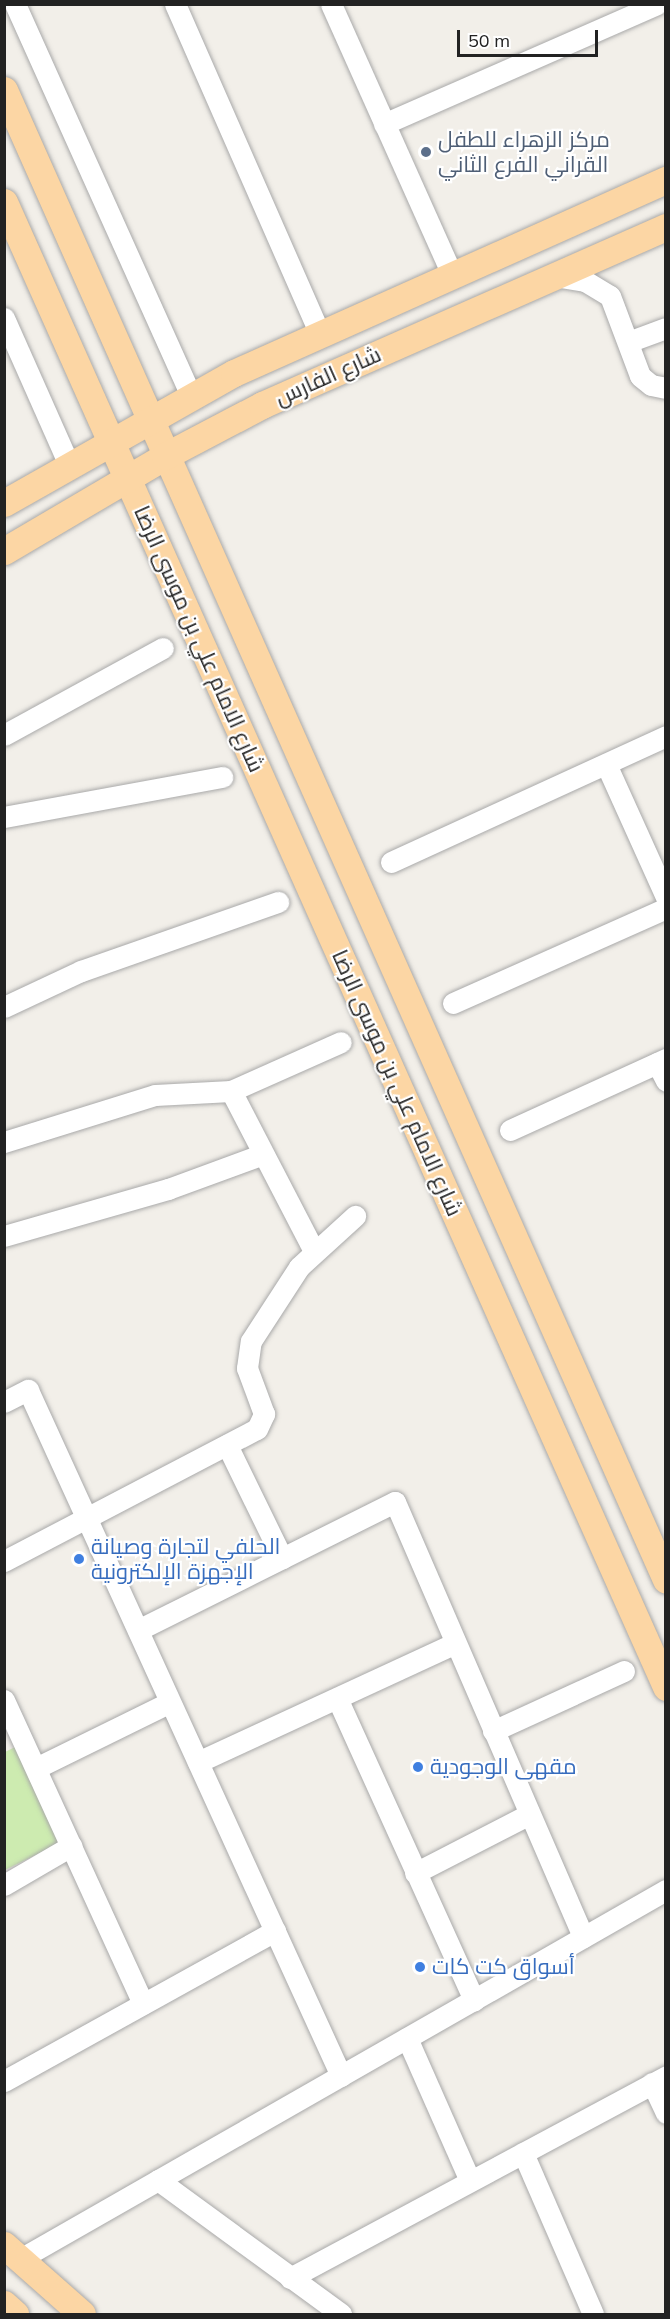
<!DOCTYPE html>
<html>
<head>
<meta charset="utf-8">
<style>
	body { margin:0 }
	#map { position:relative; width:670px; height:2319px; overflow:hidden; background:#f2efe9; font-family:Mulish,Cairo,sans-serif }
	div>[style] { position:absolute }
	[style*='--x'] { left:calc(var(--x)*1px); top:calc(var(--y)*1px); width:calc(var(--w)*1px); rotate:calc(var(--a)*1deg) }
	.grass>* { inset:0; background:#cdebb0 }
	.roads { filter:drop-shadow(0 0 2px #a9a9a9) drop-shadow(0 0 2px #a9a9a9) }
	.minor>* { height:21px; margin:-10.5px; padding:0 10.5px; transform-origin:10.5px; border-radius:10.5px; background:#fff }
	.major>* { height:27px; margin:-13.5px; padding:0 13.5px; transform-origin:13.5px; border-radius:13.5px; background:#fcd6a4 }
	.dots>* { width:16px; height:16px; translate:-50% -50%; box-sizing:border-box; border:3px solid #fff; border-radius:50% }
	span { translate:-50% -50%; white-space:nowrap; text-align:center; line-height:1.15; -webkit-text-stroke:4.5px #fff; paint-order:stroke }
	.service-label { font-size:22px; color:#4e5e75 }
	.left { translate:0 -50%; text-align:left }
	.street-label { font-size:22px; color:#222 }
	.shop-label { font-size:22px; color:#366cbe }
	.frame { position:absolute; inset:0; border:6px solid #222; pointer-events:none }
	.scale { position:absolute; left:457px; top:30px; width:141px; height:27px; box-sizing:border-box; border:3px solid #222; border-top:0; padding-left:8px; font-size:18px; line-height:21px; white-space:nowrap; color:#222; -webkit-text-stroke:4px #fff; paint-order:stroke }
</style>
</head>
<body>
<div id="map">
	<div class="grass">
		<div style="clip-path:polygon(15px 1747px,60px 1843px,5px 1870px,5px 1752px)"></div>
	</div>
	<div class="roads">
		<div class="minor">
			<div style="--x:15;--y:4;--w:430;--a:65.8"></div>
			<div style="--x:175;--y:4;--w:361;--a:66.3"></div>
			<div style="--x:331;--y:4;--w:297;--a:65.9"></div>
			<div style="--x:384;--y:124;--w:298;--a:-23.7"></div>
			<div style="--x:554;--y:276;--w:31;--a:9"></div>
			<div style="--x:585;--y:281;--w:29;--a:31"></div>
			<div style="--x:610;--y:296;--w:85;--a:69.4"></div>
			<div style="--x:640;--y:376;--w:14;--a:39"></div>
			<div style="--x:651;--y:385;--w:15;--a:11"></div>
			<div style="--x:4;--y:318;--w:163;--a:66.1"></div>
			<div style="--x:628;--y:342;--w:40;--a:-20.2"></div>
			<div style="--x:4;--y:735;--w:181;--a:-28.7"></div>
			<div style="--x:606;--y:764;--w:146;--a:65.7"></div>
			<div style="--x:4;--y:817;--w:222;--a:-10.4"></div>
			<div style="--x:391;--y:862;--w:302;--a:-24.6"></div>
			<div style="--x:453;--y:1003;--w:233;--a:-24"></div>
			<div style="--x:4;--y:1007;--w:85;--a:-25.1"></div>
			<div style="--x:81;--y:971;--w:209;--a:-19.3"></div>
			<div style="--x:657;--y:1063;--w:20;--a:63"></div>
			<div style="--x:231;--y:1091;--w:180;--a:62.6"></div>
			<div style="--x:510;--y:1130;--w:171;--a:-24.5"></div>
			<div style="--x:4;--y:1142;--w:158;--a:-17.3"></div>
			<div style="--x:155;--y:1095;--w:76;--a:-3"></div>
			<div style="--x:231;--y:1091;--w:120;--a:-24"></div>
			<div style="--x:4;--y:1236;--w:171;--a:-16"></div>
			<div style="--x:168;--y:1189;--w:99;--a:-20.1"></div>
			<div style="--x:4;--y:1402;--w:27;--a:-27"></div>
			<div style="--x:28;--y:1390;--w:754;--a:65.47"></div>
			<div style="--x:227;--y:1445;--w:126;--a:64"></div>
			<div style="--x:4;--y:1561;--w:285;--a:-27.6"></div>
			<div style="--x:257;--y:1429;--w:17;--a:-65"></div>
			<div style="--x:264;--y:1414;--w:49;--a:-110.3"></div>
			<div style="--x:247;--y:1368;--w:27;--a:-82"></div>
			<div style="--x:251;--y:1341;--w:88;--a:-57"></div>
			<div style="--x:299;--y:1267;--w:76;--a:-42.3"></div>
			<div style="--x:138;--y:1630;--w:287;--a:-26.5"></div>
			<div style="--x:395;--y:1502;--w:474;--a:66.6"></div>
			<div style="--x:337;--y:1698;--w:332;--a:65.6"></div>
			<div style="--x:4;--y:1700;--w:334;--a:65.4"></div>
			<div style="--x:493;--y:1731;--w:144;--a:-24.6"></div>
			<div style="--x:198;--y:1762;--w:283;--a:-24.8"></div>
			<div style="--x:36;--y:1768;--w:149;--a:-26.2"></div>
			<div style="--x:415;--y:1873;--w:127;--a:-27.2"></div>
			<div style="--x:4;--y:1885;--w:78;--a:-30.2"></div>
			<div style="--x:407;--y:2038;--w:156;--a:66.2"></div>
			<div style="--x:4;--y:2081;--w:310;--a:-29"></div>
			<div style="--x:652;--y:2083;--w:33;--a:65"></div>
			<div style="--x:523;--y:2153;--w:176;--a:66.5"></div>
			<div style="--x:158;--y:2180;--w:227;--a:36.2"></div>
			<div style="--x:20;--y:2259;--w:744;--a:-29.74"></div>
			<div style="--x:290;--y:2278;--w:427;--a:-28.2"></div>
		</div>
		<div class="major">
			<div style="--x:4;--y:90;--w:1630;--a:66.04"></div>
			<div style="--x:4;--y:202;--w:1626;--a:65.97"></div>
			<div style="--x:4;--y:503;--w:264;--a:-29.5"></div>
			<div style="--x:234;--y:373;--w:473;--a:-24.1"></div>
			<div style="--x:4;--y:551;--w:187;--a:-30.5"></div>
			<div style="--x:165;--y:456;--w:110;--a:-27.7"></div>
			<div style="--x:262;--y:405;--w:441;--a:-23.8"></div>
			<div style="--x:4;--y:2245;--w:104;--a:41.5"></div>
			<div style="--x:4;--y:2304;--w:15;--a:42"></div>
		</div>
	</div>
	<div class="dots">
		<div style="left:426px;top:152px;background:#5c6f8a"></div>
		<div style="left:79px;top:1559px;background:#3f7fe0"></div>
		<div style="left:418px;top:1767px;background:#3f7fe0"></div>
		<div style="left:420px;top:1967px;background:#3f7fe0"></div>
	</div>
	<div class="service-label">
		<span class="left" style="left:438px;top:152px">مركز الزهراء للطفل<br>القراني الفرع الثاني</span>
	</div>
	<div class="street-label">
		<span style="left:328px;top:376px;rotate:-24deg">شارع الفارس</span>
		<span style="left:199px;top:639px;rotate:66deg">شارع الامام علي بن موسى الرضا</span>
		<span style="left:397px;top:1083px;rotate:66deg">شارع الامام علي بن موسى الرضا</span>
	</div>
	<div class="shop-label">
		<span class="left" style="left:91px;top:1559px">الحلفي لتجارة وصيانة<br>الإجهزة الإلكترونية</span>
		<span class="left" style="left:430px;top:1767px">مقهى الوجودية</span>
		<span class="left" style="left:432px;top:1967px">أسواق كت كات</span>
	</div>
	<div class="frame"></div>
	<div class="scale">50 m</div>
</div>
</body>
</html>
